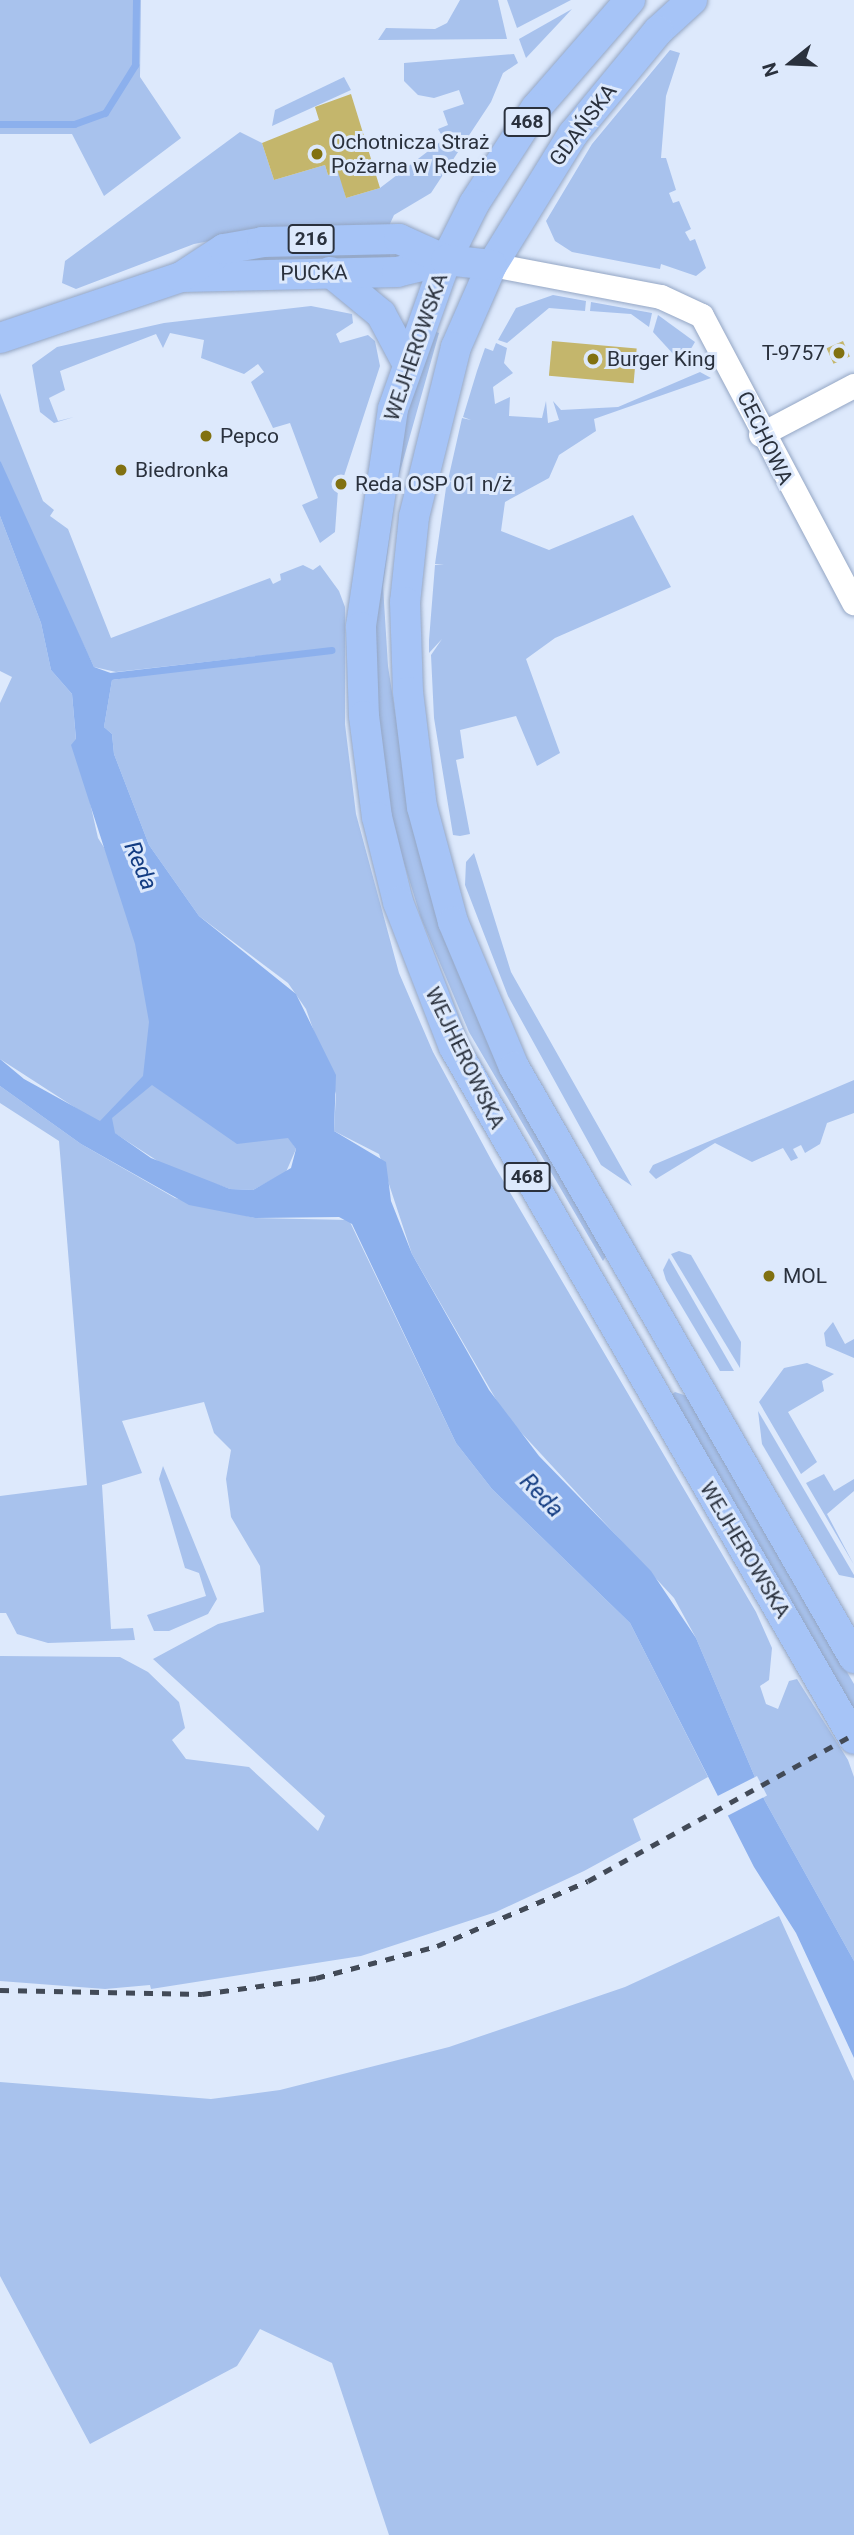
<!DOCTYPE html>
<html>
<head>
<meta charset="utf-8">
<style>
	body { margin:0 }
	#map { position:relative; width:854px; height:2535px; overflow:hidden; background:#dde9fc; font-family:Roboto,sans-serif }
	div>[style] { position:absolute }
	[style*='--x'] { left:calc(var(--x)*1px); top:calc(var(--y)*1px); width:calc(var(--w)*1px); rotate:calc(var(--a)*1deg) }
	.green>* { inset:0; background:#a8c2ed }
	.water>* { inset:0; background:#8cb0ed }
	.pier>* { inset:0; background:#dde9fc; transform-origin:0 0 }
	.stream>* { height:7px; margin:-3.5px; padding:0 3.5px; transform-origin:3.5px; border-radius:3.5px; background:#8cb0ed }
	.building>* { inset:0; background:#c4b66c; transform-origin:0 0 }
	.roads { filter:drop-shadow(0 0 2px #94a6c4) drop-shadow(0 0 2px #94a6c4) }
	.minor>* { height:24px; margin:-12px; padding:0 12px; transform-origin:12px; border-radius:12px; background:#fff }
	.major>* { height:30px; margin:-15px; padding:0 15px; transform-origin:15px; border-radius:15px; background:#a6c4f7 }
	.rail>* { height:5px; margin-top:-2.5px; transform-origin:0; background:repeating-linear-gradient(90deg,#424a57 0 9px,transparent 0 18px) }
	.dots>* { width:19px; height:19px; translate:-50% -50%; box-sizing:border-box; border:4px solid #dde9fc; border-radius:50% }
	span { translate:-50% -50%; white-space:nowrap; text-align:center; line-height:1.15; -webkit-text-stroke:6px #dde9fc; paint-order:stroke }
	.shield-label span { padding:2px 5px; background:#dde9fc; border:2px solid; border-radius:5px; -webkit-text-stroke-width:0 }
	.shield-label { font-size:19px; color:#2a313d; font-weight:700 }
	.street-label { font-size:21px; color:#2a313d }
	.poi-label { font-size:21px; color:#2a313d }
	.left { translate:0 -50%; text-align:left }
	.right { translate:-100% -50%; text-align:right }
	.water-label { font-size:23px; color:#133c82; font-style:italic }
	.north { position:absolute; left:756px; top:28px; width:70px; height:70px; -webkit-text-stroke:5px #dde9fc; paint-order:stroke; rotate:252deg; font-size:19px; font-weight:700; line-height:28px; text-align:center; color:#2a313d }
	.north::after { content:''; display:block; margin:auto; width:24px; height:32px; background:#2a313d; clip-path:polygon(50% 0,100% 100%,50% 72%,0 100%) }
</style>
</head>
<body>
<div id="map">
	<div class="green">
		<div style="clip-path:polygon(0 0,141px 0,140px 77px,181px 138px,104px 196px,72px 134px,0 134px)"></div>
		<div style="clip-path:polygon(460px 0,498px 0,507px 39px,378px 40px,386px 28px,435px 29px,447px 23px)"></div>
		<div style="clip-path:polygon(507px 0,571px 0,517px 28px)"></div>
		<div style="clip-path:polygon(572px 9px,558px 24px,526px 58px,519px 39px)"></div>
		<div style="clip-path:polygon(670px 50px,680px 53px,666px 96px,661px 158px,666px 158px,676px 190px,669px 193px,673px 203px,679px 201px,691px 229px,685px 232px,690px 241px,695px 239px,706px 268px,696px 276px,661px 264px,660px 269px,572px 252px,555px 241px,546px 221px,592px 144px)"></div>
		<div style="clip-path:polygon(514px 54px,518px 63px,503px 73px,491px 102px,431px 193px,394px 215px,389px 226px,271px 229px,194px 244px,76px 289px,62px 283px,65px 261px,240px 132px,262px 143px,274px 180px,325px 165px,328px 175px,339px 171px,346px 198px,380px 188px,444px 139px,438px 129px,448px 125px,443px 111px,464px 104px,459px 90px,434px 98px,418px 95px,404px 81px,404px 63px)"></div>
		<div style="clip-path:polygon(344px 77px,351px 90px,272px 126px,275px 110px)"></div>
		<div style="clip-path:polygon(390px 251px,390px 260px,218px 263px,257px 256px)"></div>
		<div style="clip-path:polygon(553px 295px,586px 301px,585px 311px,549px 308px,507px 343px,498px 340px,516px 308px)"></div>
		<div style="clip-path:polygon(591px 302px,652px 313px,649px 327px,631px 314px,590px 311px)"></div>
		<div style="clip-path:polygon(311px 306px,352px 314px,353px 323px,336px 334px,340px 343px,368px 335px,375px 341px,380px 366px,344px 476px,339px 476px,335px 532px,320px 543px,302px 505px,318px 498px,290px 423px,273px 428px,251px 382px,264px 372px,258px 364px,244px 374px,201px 358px,204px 340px,170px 333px,163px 348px,156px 334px,60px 371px,65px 390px,49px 398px,58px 421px,74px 417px,54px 423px,40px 412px,32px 365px,57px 347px,164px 323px)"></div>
		<div style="clip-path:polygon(658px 315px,695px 342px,686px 357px,675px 356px,653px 332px)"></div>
		<div style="clip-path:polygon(431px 330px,439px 333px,397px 482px,383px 586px,388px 666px,411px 815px,516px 1099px,606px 1256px,603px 1261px,469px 1032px,421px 918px,391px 821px,373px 671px,374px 614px,403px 419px)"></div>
		<div style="clip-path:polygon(496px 343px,507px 348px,504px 363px,513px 373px,493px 387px,495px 404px,510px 397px,509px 416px,542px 418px,546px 401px,548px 423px,559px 420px,553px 401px,561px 410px,618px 407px,700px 372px,711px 378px,594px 419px,596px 431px,559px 455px,549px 478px,505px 502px,501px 531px,549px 550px,633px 515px,671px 587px,555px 638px,526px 659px,560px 753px,537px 766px,516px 716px,460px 730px,464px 758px,456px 760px,470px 834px,460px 836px,453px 835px,434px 718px,431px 655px,442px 639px,429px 653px,429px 640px,435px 565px,444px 565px,435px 564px,447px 481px,458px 483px,448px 480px,462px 418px,471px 420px,463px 417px,477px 371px,485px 348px,493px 351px)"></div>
		<div style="clip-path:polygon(0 393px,43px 501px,54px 510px,50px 516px,68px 529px,111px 638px,270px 578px,273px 584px,281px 580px,280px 574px,303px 565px,313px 570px,320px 565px,339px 591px,345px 607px,345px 724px,356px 814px,399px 973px,433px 1052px,494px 1165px,756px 1612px,772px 1648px,769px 1680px,760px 1686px,766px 1704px,778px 1709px,789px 1681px,797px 1679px,848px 1760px,854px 1777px,854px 1961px,765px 1801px,696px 1638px,674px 1598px,505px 1415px,412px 1254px,379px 1154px,334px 1131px,336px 1094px,306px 1009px,288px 983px,199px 916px,149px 845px,114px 754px,112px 734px,104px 727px,112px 680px,331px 648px,116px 672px,94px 667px,6px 481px,0 460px)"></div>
		<div style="clip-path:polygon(0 516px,41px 623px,51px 670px,72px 694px,76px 740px,98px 838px,296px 1149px,286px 1172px,253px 1190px,230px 1189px,167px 1167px,0 1059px,0 703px,12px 677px,0 671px)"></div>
		<div style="clip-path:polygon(474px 853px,511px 972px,632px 1186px,601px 1165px,508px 996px,465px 885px,466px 862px)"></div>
		<div style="clip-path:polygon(854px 1080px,854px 1113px,827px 1123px,820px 1144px,805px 1153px,801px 1145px,793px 1149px,798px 1158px,791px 1161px,783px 1148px,752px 1162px,715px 1143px,656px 1179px,649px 1172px,653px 1165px)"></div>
		<div style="clip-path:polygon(0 1086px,81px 1144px,175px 1198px,255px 1218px,349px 1220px,456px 1443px,492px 1489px,630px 1623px,708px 1777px,633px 1819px,641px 1840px,584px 1871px,496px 1912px,361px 1956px,151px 1989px,150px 1985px,105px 1989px,0 1981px,0 1656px,120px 1657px,148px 1672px,179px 1702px,185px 1728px,172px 1740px,186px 1759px,249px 1767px,318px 1831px,325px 1816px,153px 1659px,218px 1624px,264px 1612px,260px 1566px,231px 1517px,226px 1479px,231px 1450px,214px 1433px,204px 1402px,122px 1421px,142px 1473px,102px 1485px,111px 1629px,133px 1628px,135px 1640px,48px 1643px,17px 1634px,6px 1613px,0 1613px,0 1496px,87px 1485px,59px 1141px,0 1103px)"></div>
		<div style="clip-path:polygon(679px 1251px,691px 1255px,741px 1342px,740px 1368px,671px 1254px)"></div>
		<div style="clip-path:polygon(669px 1258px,734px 1371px,720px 1371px,666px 1280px,663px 1270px)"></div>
		<div style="clip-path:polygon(833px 1322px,845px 1344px,854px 1339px,854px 1358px,826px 1346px,824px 1333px)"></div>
		<div style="clip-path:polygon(807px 1363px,834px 1374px,822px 1381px,824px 1391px,788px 1412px,817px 1462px,801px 1474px,759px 1402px,784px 1368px)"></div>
		<div style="clip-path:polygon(675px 1392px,687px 1396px,854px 1684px,854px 1713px,671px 1395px)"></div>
		<div style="clip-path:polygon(758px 1411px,854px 1575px,854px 1578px,839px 1575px,762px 1444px)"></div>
		<div style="clip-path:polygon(163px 1466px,217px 1599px,208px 1614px,169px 1631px,154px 1631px,147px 1615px,206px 1596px,199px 1573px,185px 1568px,159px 1479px)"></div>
		<div style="clip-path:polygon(824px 1474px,834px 1491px,854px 1479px,854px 1491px,827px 1514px,854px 1565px,806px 1483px)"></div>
		<div style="clip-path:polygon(779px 1916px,854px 2081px,854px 2535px,389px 2535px,332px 2363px,260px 2329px,237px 2366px,90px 2444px,0 2276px,0 2082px,211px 2099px,280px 2090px,449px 2047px,625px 1987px)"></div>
	</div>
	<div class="water">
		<div style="clip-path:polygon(evenodd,0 460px,94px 667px,119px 676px,112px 680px,104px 727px,112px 734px,114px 754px,149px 845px,199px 916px,296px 994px,336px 1075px,334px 1131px,386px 1162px,391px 1201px,412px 1254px,489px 1390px,539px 1456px,651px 1571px,696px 1638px,765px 1801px,854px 1961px,854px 2058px,796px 1933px,754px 1867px,630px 1623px,492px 1489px,456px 1443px,352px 1224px,339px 1217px,255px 1218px,189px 1205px,81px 1144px,0 1086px,0 1059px,24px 1079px,100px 1121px,143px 1076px,149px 1022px,135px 944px,71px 745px,76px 739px,72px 694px,51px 670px,41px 623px,0 516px,0 460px,152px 1085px,237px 1144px,288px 1138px,296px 1149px,291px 1168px,253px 1190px,230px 1189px,151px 1158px,115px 1133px,112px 1118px,152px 1085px)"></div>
	</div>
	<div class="pier">
		<div style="left:757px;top:1776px;width:22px;height:48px;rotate:63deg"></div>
	</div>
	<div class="stream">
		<div style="--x:0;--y:124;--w:74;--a:0"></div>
		<div style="--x:74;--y:124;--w:33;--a:-20"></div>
		<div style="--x:105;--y:113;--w:57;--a:-58"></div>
		<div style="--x:135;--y:65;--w:65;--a:-89.1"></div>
		<div style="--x:110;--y:676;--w:223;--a:-6.7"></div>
	</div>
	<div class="building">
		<div style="clip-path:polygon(351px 94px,380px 188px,346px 198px,338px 172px,328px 175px,325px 165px,274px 180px,262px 143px,319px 120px,315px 107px)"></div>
		<div style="left:552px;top:341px;width:85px;height:35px;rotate:5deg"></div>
		<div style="left:843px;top:341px;width:17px;height:18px;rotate:66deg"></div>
	</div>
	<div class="roads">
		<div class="minor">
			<div style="--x:492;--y:265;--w:172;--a:10.7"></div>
			<div style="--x:661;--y:297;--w:45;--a:24.9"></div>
			<div style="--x:702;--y:316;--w:325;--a:62.1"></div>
			<div style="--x:761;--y:435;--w:105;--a:-27.8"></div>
		</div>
		<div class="major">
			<div style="--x:630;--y:0;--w:143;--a:131"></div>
			<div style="--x:536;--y:108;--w:114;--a:122.9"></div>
			<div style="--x:474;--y:204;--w:63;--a:116.6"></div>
			<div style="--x:446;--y:260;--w:158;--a:109.6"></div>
			<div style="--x:393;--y:409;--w:220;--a:98.4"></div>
			<div style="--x:361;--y:627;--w:89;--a:88.1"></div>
			<div style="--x:364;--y:716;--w:102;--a:82.7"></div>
			<div style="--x:377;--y:817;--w:88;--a:76.1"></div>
			<div style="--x:398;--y:902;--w:155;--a:68.9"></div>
			<div style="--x:454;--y:1047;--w:799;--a:59.97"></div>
			<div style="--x:692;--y:0;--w:46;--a:137.6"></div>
			<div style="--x:658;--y:31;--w:134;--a:129.5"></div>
			<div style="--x:573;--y:134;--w:154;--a:121.7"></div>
			<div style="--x:492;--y:265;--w:90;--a:113.7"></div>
			<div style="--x:456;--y:347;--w:175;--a:103.9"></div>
			<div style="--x:414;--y:517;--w:85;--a:96"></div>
			<div style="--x:405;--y:602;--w:90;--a:88.1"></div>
			<div style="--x:408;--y:692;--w:116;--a:83.1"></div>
			<div style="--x:422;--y:807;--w:119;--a:74.9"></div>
			<div style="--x:453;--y:922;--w:157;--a:67.2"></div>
			<div style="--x:514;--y:1067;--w:682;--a:60.09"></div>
			<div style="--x:330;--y:272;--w:66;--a:39.5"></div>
			<div style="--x:381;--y:314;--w:55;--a:62"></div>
			<div style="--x:181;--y:277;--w:216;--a:-1.3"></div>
			<div style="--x:397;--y:272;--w:50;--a:-13.8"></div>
			<div style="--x:0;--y:338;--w:191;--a:-18.6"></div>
			<div style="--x:181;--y:277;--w:51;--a:-33.1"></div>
			<div style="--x:224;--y:249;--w:39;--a:-10"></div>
			<div style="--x:262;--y:242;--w:137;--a:-1.3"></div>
			<div style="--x:399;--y:239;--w:51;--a:24.1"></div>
			<div style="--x:446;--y:260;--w:46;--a:6.2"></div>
		</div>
	</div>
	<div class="rail">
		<div style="--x:0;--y:1990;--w:202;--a:1.1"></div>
		<div style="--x:202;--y:1994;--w:115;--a:-8"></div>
		<div style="--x:316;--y:1978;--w:125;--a:-14.8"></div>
		<div style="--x:437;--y:1946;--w:164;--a:-23.3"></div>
		<div style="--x:588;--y:1881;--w:304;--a:-28.9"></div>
	</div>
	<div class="dots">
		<div style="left:317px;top:154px;background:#817111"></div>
		<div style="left:839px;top:353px;background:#817111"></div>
		<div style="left:593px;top:359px;background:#817111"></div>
		<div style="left:206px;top:436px;background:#817111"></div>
		<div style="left:121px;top:470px;background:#817111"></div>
		<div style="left:341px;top:484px;background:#817111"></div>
		<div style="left:769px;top:1276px;background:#817111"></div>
	</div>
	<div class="shield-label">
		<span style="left:527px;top:122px">468</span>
		<span style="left:311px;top:239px">216</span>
		<span style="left:527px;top:1177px">468</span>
	</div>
	<div class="street-label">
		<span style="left:583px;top:125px;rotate:-53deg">GDAŃSKA</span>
		<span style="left:314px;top:273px;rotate:-1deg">PUCKA</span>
		<span style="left:416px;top:347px;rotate:-71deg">WEJHEROWSKA</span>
		<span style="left:765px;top:438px;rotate:64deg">CECHOWA</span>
		<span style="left:465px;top:1058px;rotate:64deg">WEJHEROWSKA</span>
		<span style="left:745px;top:1550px;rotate:59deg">WEJHEROWSKA</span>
	</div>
	<div class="poi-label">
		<span class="left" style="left:331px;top:154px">Ochotnicza Straż<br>Pożarna w Redzie</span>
		<span class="right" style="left:825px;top:353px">T-9757</span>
		<span class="left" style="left:607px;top:359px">Burger King</span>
		<span class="left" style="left:220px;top:436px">Pepco</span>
		<span class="left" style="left:135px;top:470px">Biedronka</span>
		<span class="left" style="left:355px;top:484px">Reda OSP 01 n/ż</span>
		<span class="left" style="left:783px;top:1276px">MOL</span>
	</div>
	<div class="water-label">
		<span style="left:140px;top:866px;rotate:67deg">Reda</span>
		<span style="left:541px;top:1496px;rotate:46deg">Reda</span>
	</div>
	<div class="north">N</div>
</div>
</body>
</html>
